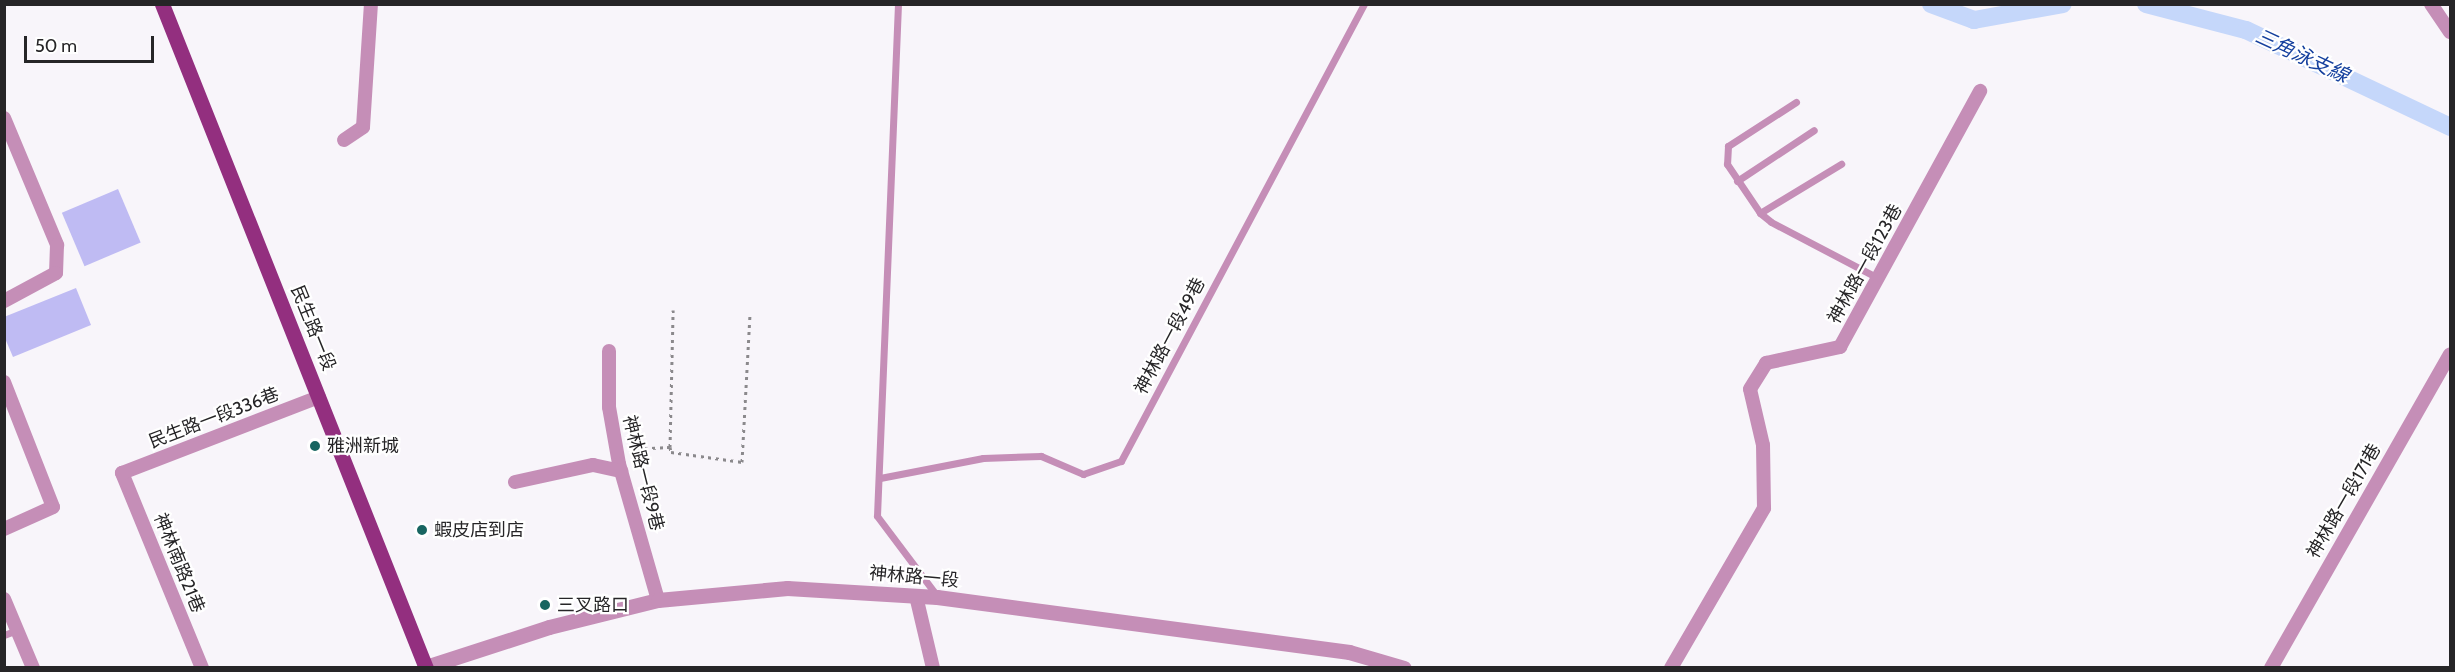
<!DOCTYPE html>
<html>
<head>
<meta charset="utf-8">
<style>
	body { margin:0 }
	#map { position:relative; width:2455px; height:672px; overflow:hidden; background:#f8f5fa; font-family:Cabin,"Noto Sans TC",sans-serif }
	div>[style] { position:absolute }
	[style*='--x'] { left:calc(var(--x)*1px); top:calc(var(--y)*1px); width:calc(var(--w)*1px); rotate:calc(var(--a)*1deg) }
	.canal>* { height:18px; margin:-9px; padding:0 9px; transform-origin:9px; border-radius:9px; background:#c5d7fa }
	.building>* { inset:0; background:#bfbbf3; transform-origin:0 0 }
	.path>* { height:3px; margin-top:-1.5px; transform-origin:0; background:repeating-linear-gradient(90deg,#8b898c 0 3px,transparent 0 7.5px) }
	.service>* { height:7px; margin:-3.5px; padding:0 3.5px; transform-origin:3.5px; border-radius:3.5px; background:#c58eb7 }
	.minor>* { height:14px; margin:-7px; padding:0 7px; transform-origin:7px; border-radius:7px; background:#c58eb7 }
	.tertiary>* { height:15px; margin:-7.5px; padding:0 7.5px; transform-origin:7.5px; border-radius:7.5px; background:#c58eb7 }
	.primary>* { height:15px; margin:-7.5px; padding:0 7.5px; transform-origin:7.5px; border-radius:7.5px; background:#932f7f }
	.dots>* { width:16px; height:16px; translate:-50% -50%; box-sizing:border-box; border:3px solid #fff; border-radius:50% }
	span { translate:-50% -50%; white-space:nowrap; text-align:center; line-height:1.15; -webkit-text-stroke:4.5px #fff; paint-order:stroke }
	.street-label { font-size:18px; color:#262527 }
	.poi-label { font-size:18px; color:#262527 }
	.left { translate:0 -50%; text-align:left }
	.water-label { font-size:20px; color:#15409e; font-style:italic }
	.frame { position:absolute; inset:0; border:6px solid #262527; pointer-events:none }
	.scale { position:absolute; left:24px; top:36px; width:130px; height:27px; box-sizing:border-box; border:3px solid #262527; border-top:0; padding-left:8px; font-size:18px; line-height:21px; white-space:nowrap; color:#262527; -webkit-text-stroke:4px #fff; paint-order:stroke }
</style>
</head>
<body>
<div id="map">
	<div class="canal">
		<div style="--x:1931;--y:4;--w:46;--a:20.4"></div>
		<div style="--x:1974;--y:20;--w:90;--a:-10.2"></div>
		<div style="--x:2146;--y:4;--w:103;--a:14.6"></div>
		<div style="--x:2246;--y:30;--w:226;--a:25.4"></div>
	</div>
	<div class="building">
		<div style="left:118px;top:189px;width:58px;height:61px;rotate:67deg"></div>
		<div style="clip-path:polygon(76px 288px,91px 325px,13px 357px,4px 336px,4px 317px)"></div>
	</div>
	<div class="path">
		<div style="--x:670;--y:447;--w:5;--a:79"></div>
		<div style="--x:671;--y:452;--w:72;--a:8"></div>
		<div style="--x:742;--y:462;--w:147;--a:-86.9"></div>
		<div style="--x:630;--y:449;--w:40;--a:-2.9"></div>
		<div style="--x:670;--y:447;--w:137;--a:-88.7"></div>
	</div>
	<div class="service">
		<div style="--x:898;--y:4;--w:512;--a:92.35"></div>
		<div style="--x:877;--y:516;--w:100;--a:53.1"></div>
		<div style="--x:1796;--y:102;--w:81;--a:147.1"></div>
		<div style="--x:1728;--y:146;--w:18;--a:93"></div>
		<div style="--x:1727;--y:164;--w:59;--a:56"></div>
		<div style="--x:1760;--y:213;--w:14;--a:39"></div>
		<div style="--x:1771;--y:222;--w:121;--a:27.6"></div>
		<div style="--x:1737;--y:181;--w:92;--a:-33.5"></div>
		<div style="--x:1760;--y:213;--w:95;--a:-31.2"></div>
		<div style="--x:880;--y:478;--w:105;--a:-11"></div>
		<div style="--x:983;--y:458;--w:58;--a:-2"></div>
		<div style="--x:1041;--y:456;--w:46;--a:23.2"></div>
		<div style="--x:1083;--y:474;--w:40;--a:-18.9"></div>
		<div style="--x:1121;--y:461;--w:518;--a:-62"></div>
		<div style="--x:4;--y:635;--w:14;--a:-21"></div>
	</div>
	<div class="minor">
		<div style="--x:2431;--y:4;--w:34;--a:56"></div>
		<div style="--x:4;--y:118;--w:138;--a:67.3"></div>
		<div style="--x:57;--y:245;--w:28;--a:92"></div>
		<div style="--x:56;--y:273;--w:59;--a:151.7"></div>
		<div style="--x:344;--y:140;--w:23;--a:-34"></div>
		<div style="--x:363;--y:127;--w:123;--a:-86.3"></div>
		<div style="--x:609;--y:351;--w:56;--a:90"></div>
		<div style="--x:609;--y:407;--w:58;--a:80"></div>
		<div style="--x:619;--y:464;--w:141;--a:74"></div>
		<div style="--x:4;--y:382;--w:134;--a:68.6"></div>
		<div style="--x:53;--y:507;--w:54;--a:155.8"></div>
		<div style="--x:515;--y:482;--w:80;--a:-12.3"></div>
		<div style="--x:593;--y:465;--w:29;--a:12"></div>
		<div style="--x:916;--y:596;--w:74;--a:76.7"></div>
		<div style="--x:4;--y:599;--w:75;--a:67.2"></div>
		<div style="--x:202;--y:668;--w:211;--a:-112.3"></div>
		<div style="--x:122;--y:473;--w:211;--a:-21.1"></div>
		<div style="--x:1671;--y:668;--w:185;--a:-59.8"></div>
		<div style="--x:1764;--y:508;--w:63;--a:-90.9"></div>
		<div style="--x:1763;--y:445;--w:57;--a:-103.1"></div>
		<div style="--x:1750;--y:389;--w:31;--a:-58"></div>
		<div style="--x:1766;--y:363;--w:76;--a:-12.2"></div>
		<div style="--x:1840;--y:347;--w:292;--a:-61.3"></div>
		<div style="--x:2271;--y:668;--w:361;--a:-60.3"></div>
	</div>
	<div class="tertiary">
		<div style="--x:426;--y:667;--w:129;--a:-18"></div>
		<div style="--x:549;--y:627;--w:112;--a:-13.9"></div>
		<div style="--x:658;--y:600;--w:130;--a:-5.3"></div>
		<div style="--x:787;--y:588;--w:150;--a:3.4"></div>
		<div style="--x:937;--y:597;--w:416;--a:7.6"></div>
		<div style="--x:1349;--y:652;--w:57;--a:16.2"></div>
	</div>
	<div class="primary">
		<div style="--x:162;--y:4;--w:715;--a:68.32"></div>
	</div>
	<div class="dots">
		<div style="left:315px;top:446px;background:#186561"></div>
		<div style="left:422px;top:530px;background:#186561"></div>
		<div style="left:545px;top:605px;background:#186561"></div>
	</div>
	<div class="street-label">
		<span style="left:1865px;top:264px;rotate:-61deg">神林路一段123巷</span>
		<span style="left:313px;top:328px;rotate:68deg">民生路一段</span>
		<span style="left:1170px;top:336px;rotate:-62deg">神林路一段49巷</span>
		<span style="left:214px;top:418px;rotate:-21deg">民生路一段336巷</span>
		<span style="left:643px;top:473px;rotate:76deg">神林路一段9巷</span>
		<span style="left:2344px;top:501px;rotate:-60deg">神林路一段171巷</span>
		<span style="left:179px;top:563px;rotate:68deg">神林南路21巷</span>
		<span style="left:914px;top:577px;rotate:5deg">神林路一段</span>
	</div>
	<div class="poi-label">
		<span class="left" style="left:327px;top:446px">雅洲新城</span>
		<span class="left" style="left:434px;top:530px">蝦皮店到店</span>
		<span class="left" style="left:557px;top:605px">三叉路口</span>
	</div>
	<div class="water-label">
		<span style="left:2302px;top:56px;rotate:25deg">三角泳支線</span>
	</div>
	<div class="frame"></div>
	<div class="scale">50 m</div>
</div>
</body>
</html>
